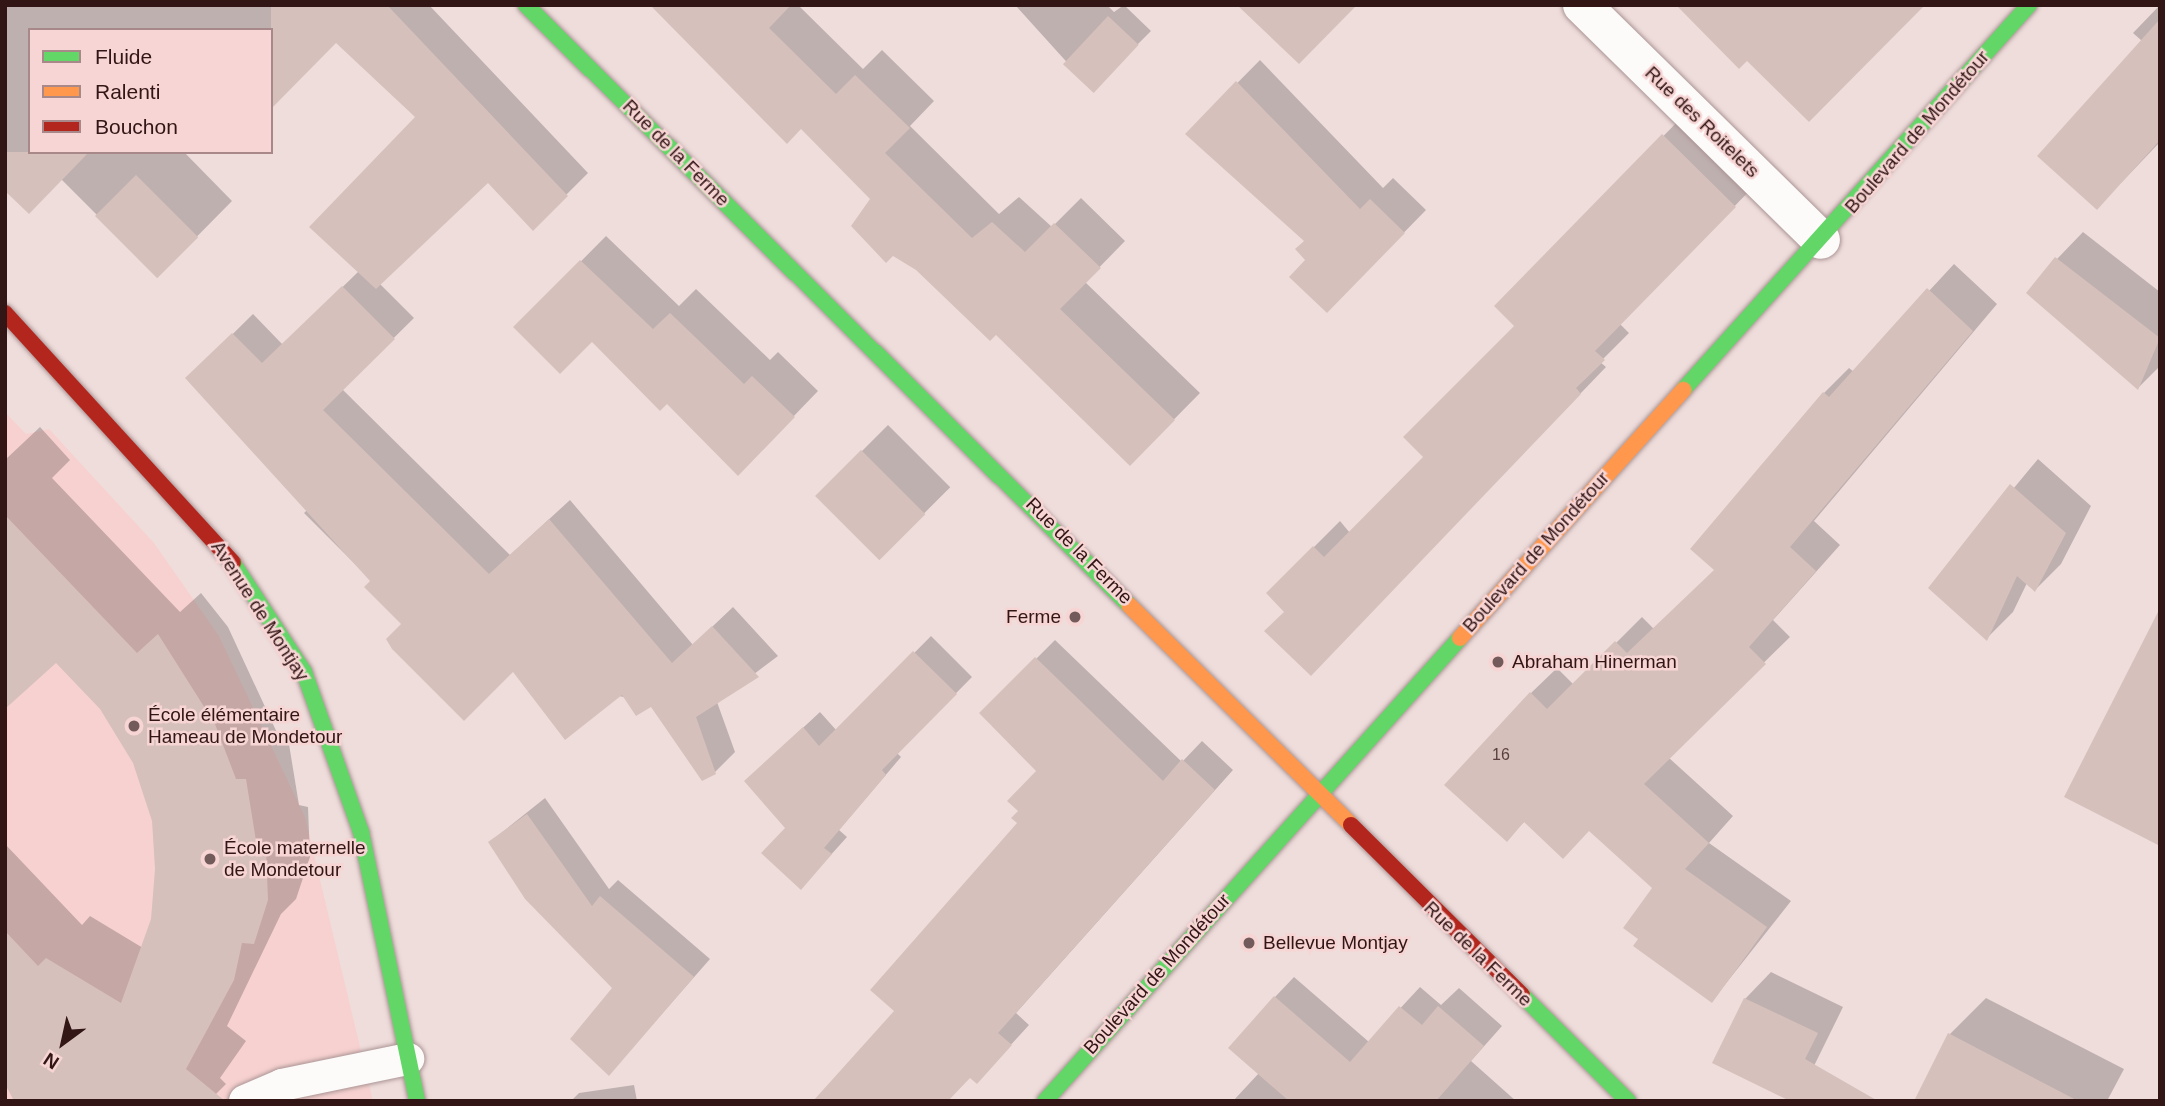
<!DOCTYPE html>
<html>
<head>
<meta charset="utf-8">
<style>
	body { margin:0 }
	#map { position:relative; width:2165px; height:1106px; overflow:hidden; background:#efdddc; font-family:Arial,sans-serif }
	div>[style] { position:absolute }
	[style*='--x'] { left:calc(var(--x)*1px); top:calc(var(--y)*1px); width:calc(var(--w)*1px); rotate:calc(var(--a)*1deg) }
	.built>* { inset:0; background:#f7d1d0 }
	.shadow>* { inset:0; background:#0003; transform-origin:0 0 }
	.building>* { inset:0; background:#d6c0bc; transform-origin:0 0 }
	.roads { filter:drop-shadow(0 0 2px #aa9594) drop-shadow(0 0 2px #aa9594) }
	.lane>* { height:32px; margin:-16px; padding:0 16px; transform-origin:16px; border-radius:16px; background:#fdfafa }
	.street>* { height:38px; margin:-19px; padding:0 19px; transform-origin:19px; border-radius:19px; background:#fdfafa }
	.fast>* { height:16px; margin:-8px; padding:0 8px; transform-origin:8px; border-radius:8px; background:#63d668 }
	.slow>* { height:16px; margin:-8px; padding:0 8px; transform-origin:8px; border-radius:8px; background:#ff974d }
	.jam>* { height:16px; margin:-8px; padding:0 8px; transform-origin:8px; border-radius:8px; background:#b3261e }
	.dots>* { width:19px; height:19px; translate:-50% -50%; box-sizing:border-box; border:4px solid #f7d5d4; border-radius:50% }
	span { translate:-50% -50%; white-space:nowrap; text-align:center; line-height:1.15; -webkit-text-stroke:5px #f7d5d4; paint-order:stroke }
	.number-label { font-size:16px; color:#5b403f }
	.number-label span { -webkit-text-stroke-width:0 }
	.street-label { font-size:19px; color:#321515 }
	.poi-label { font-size:19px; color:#321515 }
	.right { translate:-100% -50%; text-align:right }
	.left { translate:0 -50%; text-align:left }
	.frame { position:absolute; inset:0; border:7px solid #321515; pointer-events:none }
	.legend { position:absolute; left:28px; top:28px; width:245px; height:126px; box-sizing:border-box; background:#f7d5d4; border:2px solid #a88888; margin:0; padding:9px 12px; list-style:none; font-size:21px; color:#321515 }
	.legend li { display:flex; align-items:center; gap:14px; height:35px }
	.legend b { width:35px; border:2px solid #a88888 }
	.north { position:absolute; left:28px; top:1008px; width:70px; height:70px; -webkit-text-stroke:5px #f7d5d4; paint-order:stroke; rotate:213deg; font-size:19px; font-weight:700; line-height:28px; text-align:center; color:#321515 }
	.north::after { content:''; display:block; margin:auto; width:24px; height:32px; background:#321515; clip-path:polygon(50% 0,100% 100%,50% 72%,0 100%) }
</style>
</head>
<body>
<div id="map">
	<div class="built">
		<div style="clip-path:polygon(5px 412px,26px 434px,49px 429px,154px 543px,219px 636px,305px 817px,373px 1101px,5px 1101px)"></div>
	</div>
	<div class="shadow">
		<div style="clip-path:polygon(5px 5px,429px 5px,588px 173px,533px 228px,488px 181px,379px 283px,414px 318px,342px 389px,510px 555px,570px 500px,693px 645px,733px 607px,778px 656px,717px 702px,735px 752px,715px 772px,652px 704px,513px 670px,404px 624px,372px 581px,304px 513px,310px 507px,187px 379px,253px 314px,283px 345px,359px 271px,417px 117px,336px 41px,271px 30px,30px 30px,30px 152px,184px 152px,232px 201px,158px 276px,61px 179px,5px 189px)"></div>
		<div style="clip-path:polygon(659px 5px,798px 5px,863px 69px,882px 50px,934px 101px,910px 126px,999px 214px,1019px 197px,1052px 227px,1081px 198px,1125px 241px,1085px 282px,1200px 393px,1130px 464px,996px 333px,917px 268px,872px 198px,802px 127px)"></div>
		<div style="clip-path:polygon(1015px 5px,1107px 5px,1114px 12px,1124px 5px,1151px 31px,1092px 90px)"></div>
		<div style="clip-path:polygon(2160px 5px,2160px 142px,2121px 183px,2142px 41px,2133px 33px)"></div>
		<div style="clip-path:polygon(1260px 60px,1383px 188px,1393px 178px,1426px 210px,1327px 311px,1306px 240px,1187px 134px)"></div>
		<div style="clip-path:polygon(1689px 110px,1760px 180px,1620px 324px,1629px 333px,1600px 362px,1606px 367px,1336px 648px,1268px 593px,1340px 521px,1350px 533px,1425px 457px,1517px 326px,1496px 306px)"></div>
		<div style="clip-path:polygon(2083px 232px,2160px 292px,2160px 366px,2138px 388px,2057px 259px)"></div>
		<div style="clip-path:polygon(606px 236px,679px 306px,696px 289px,770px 360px,778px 352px,818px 391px,762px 449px,667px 402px,592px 339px,516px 327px)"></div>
		<div style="clip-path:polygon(1954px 264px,1997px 304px,1814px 521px,1840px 545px,1773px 620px,1790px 637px,1668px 757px,1733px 816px,1709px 843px,1791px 901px,1712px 1001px,1640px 939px,1654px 887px,1590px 830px,1525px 821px,1507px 839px,1531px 693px,1557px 668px,1574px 685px,1642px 617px,1654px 629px,1716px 570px,1824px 393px,1849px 368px,1854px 372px)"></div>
		<div style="left:888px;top:425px;width:88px;height:100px;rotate:45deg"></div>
		<div style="clip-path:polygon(40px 427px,70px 460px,52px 478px,180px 612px,201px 593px,228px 627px,279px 737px,288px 738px,299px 805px,308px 807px,310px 857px,296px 899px,281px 914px,227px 1026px,246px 1041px,220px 1078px,226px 1084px,209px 1101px,5px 1080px,5px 844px,82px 925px,90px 916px,143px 948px,153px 919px,156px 869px,153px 821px,135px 762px,113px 722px,56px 660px,5px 707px,5px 460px)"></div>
		<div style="clip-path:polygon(2038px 459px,2091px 506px,2061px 564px,2035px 590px,2027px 583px,2013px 612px,1987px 638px,1931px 588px)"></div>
		<div style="clip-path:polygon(931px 636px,972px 677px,897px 753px,901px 757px,839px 830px,847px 837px,801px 888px,788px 828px,763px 765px,820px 712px,837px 731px)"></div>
		<div style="clip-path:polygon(1055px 640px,1182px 762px,1202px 741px,1233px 770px,1016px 1013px,1029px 1025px,977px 1082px,897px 1011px,1019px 823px,1039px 771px,982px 713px)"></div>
		<div style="clip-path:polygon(545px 798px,609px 889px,618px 880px,710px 959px,609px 1074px,615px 988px,490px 842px)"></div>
		<div style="clip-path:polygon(1771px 972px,1843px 1007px,1812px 1070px,1745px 999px)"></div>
		<div style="clip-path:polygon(1294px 977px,1369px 1042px,1420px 987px,1441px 1005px,1459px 988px,1502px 1026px,1471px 1061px,1516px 1101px,1233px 1101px,1259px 1073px,1275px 997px)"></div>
		<div style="clip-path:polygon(1986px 998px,2124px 1069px,2107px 1101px,1915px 1101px,1950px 1034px)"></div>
		<div style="clip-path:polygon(634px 1085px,637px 1101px,571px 1101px,579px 1093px)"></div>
	</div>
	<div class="building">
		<div style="clip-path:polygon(271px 5px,387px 5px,568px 196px,533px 231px,488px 183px,376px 289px,309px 227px,415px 117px,336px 43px,271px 109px)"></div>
		<div style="clip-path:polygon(650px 5px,791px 5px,769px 28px,836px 94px,855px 75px,910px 128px,885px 153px,972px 238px,992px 222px,1025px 252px,1054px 223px,1101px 268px,1060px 309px,1175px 420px,1130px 466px,996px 335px,990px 341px,916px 270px,893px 256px,886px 263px,851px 226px,870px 199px,801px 129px,787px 144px)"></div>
		<div style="clip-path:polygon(1237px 5px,1357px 5px,1299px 64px)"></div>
		<div style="clip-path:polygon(1676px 5px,1925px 5px,1809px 122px,1747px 61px,1739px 69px)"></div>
		<div style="left:1108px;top:16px;width:42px;height:66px;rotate:43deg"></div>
		<div style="clip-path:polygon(2160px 19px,2160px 140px,2097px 210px,2037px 156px)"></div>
		<div style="clip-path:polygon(1236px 81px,1360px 209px,1370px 199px,1405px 233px,1327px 313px,1289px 277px,1305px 260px,1295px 249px,1304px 241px,1185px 134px)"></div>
		<div style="clip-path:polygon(1662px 134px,1736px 207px,1595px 351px,1605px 360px,1576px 388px,1581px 394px,1311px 676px,1264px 631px,1284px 612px,1266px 593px,1313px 546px,1324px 557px,1423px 457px,1403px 437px,1514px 326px,1494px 306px)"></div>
		<div style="clip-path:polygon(5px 152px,89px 152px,29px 214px,5px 191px)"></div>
		<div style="left:136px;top:175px;width:88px;height:58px;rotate:45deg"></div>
		<div style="clip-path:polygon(2055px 257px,2160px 338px,2138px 390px,2026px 293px)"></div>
		<div style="clip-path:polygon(580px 260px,653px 329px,670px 313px,744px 384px,752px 376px,795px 417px,738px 476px,667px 404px,660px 411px,592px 342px,560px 374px,513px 327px)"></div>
		<div style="clip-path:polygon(342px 286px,395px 339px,323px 410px,489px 574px,549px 519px,672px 663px,712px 626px,759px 677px,696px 717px,716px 774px,702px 781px,651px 707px,636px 716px,622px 695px,565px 740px,513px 672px,464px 721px,392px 649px,386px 639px,401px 624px,364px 587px,370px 581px,185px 378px,232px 333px,262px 363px)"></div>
		<div style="clip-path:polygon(1927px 288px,1973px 331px,1790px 547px,1816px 571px,1749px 647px,1766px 664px,1644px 784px,1709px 843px,1685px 869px,1767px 927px,1712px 1003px,1633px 946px,1638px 939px,1623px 928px,1652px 888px,1589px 831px,1563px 859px,1524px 822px,1507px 842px,1444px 785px,1530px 692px,1547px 709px,1615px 641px,1627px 653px,1714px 570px,1690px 549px,1823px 392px,1829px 397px)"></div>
		<div style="left:861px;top:450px;width:91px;height:65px;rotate:45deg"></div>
		<div style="clip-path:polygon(2010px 484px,2066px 533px,2035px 592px,2017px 576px,1987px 641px,1928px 588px)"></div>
		<div style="clip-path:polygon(5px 515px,137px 653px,158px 634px,215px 724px,236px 779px,246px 779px,257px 847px,266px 849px,268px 900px,254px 944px,242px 943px,234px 980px,186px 1069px,225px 1101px,14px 1101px,5px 1084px,5px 931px,38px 966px,46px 958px,121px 1003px,151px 919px,155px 869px,152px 821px,133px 763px,100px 709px,56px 663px,5px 709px)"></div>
		<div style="clip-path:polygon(2160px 608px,2160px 846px,2064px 797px)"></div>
		<div style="clip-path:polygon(913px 651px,957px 694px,882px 770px,886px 775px,824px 848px,832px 854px,801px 890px,761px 853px,785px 828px,744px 781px,803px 727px,819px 746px)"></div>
		<div style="clip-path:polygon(1035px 657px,1163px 781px,1182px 759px,1215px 790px,998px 1033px,1012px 1045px,977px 1084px,970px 1078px,948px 1101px,813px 1101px,894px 1011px,870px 990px,1017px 823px,1011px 818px,1018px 811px,1007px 801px,1036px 771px,979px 713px)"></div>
		<div style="clip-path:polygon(527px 814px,592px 906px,600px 896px,694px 977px,609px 1076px,570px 1039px,612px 988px,525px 899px,488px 842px)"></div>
		<div style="clip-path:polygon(1274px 996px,1350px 1062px,1399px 1006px,1422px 1025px,1438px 1006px,1484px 1046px,1436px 1101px,1289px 1101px,1228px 1048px)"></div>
		<div style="clip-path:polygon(1744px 998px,1818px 1033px,1805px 1059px,1878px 1101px,1790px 1101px,1712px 1063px)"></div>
		<div style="clip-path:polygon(1948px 1033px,2078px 1101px,1914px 1101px)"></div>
	</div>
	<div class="roads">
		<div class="lane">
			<div style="--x:245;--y:1101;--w:40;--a:-23.4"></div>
			<div style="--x:282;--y:1085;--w:129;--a:-11.7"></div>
		</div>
		<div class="street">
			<div style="--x:1582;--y:5;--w:335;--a:44.5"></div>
		</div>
		<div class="fast">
			<div style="--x:526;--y:5;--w:851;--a:44.86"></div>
			<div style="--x:1683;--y:390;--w:518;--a:-48.05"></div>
			<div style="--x:233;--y:563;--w:130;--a:56.9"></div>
			<div style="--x:304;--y:672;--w:170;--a:70.4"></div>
			<div style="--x:361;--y:832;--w:275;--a:78.2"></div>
			<div style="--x:1522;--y:995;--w:150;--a:45"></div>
			<div style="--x:1045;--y:1101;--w:622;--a:-48.13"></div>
		</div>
		<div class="slow">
			<div style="--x:1129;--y:605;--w:313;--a:44.7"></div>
			<div style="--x:1460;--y:638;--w:334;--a:-48"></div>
		</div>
		<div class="jam">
			<div style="--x:5;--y:313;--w:338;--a:47.6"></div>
			<div style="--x:1351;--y:825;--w:241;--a:44.8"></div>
		</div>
	</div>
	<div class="dots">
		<div style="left:1075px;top:617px;background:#745b5b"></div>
		<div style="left:1498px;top:662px;background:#745b5b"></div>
		<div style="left:134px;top:726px;background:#745b5b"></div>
		<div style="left:210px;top:859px;background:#745b5b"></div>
		<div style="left:1249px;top:943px;background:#745b5b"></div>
	</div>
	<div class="number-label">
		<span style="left:1501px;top:755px">16</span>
	</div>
	<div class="street-label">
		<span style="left:1702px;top:122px;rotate:44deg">Rue des Roitelets</span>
		<span style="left:1917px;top:132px;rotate:-49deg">Boulevard de Mondétour</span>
		<span style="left:676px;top:153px;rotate:45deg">Rue de la Ferme</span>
		<span style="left:1079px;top:551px;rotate:45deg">Rue de la Ferme</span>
		<span style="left:1536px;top:552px;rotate:-48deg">Boulevard de Mondétour</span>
		<span style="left:260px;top:611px;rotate:57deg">Avenue de Montjay</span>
		<span style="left:1478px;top:954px;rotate:44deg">Rue de la Ferme</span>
		<span style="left:1157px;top:974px;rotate:-48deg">Boulevard de Mondétour</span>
	</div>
	<div class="poi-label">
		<span class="right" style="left:1061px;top:617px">Ferme</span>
		<span class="left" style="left:1512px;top:662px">Abraham Hinerman</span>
		<span class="left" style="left:148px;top:726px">École élémentaire<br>Hameau de Mondetour</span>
		<span class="left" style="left:224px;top:859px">École maternelle<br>de Mondetour</span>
		<span class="left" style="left:1263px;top:943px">Bellevue Montjay</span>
	</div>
	<div class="frame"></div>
	<ul class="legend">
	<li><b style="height:9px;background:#63d668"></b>Fluide</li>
	<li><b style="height:9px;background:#ff974d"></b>Ralenti</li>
	<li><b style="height:9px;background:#b3261e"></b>Bouchon</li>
	</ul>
	<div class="north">N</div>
</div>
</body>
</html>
